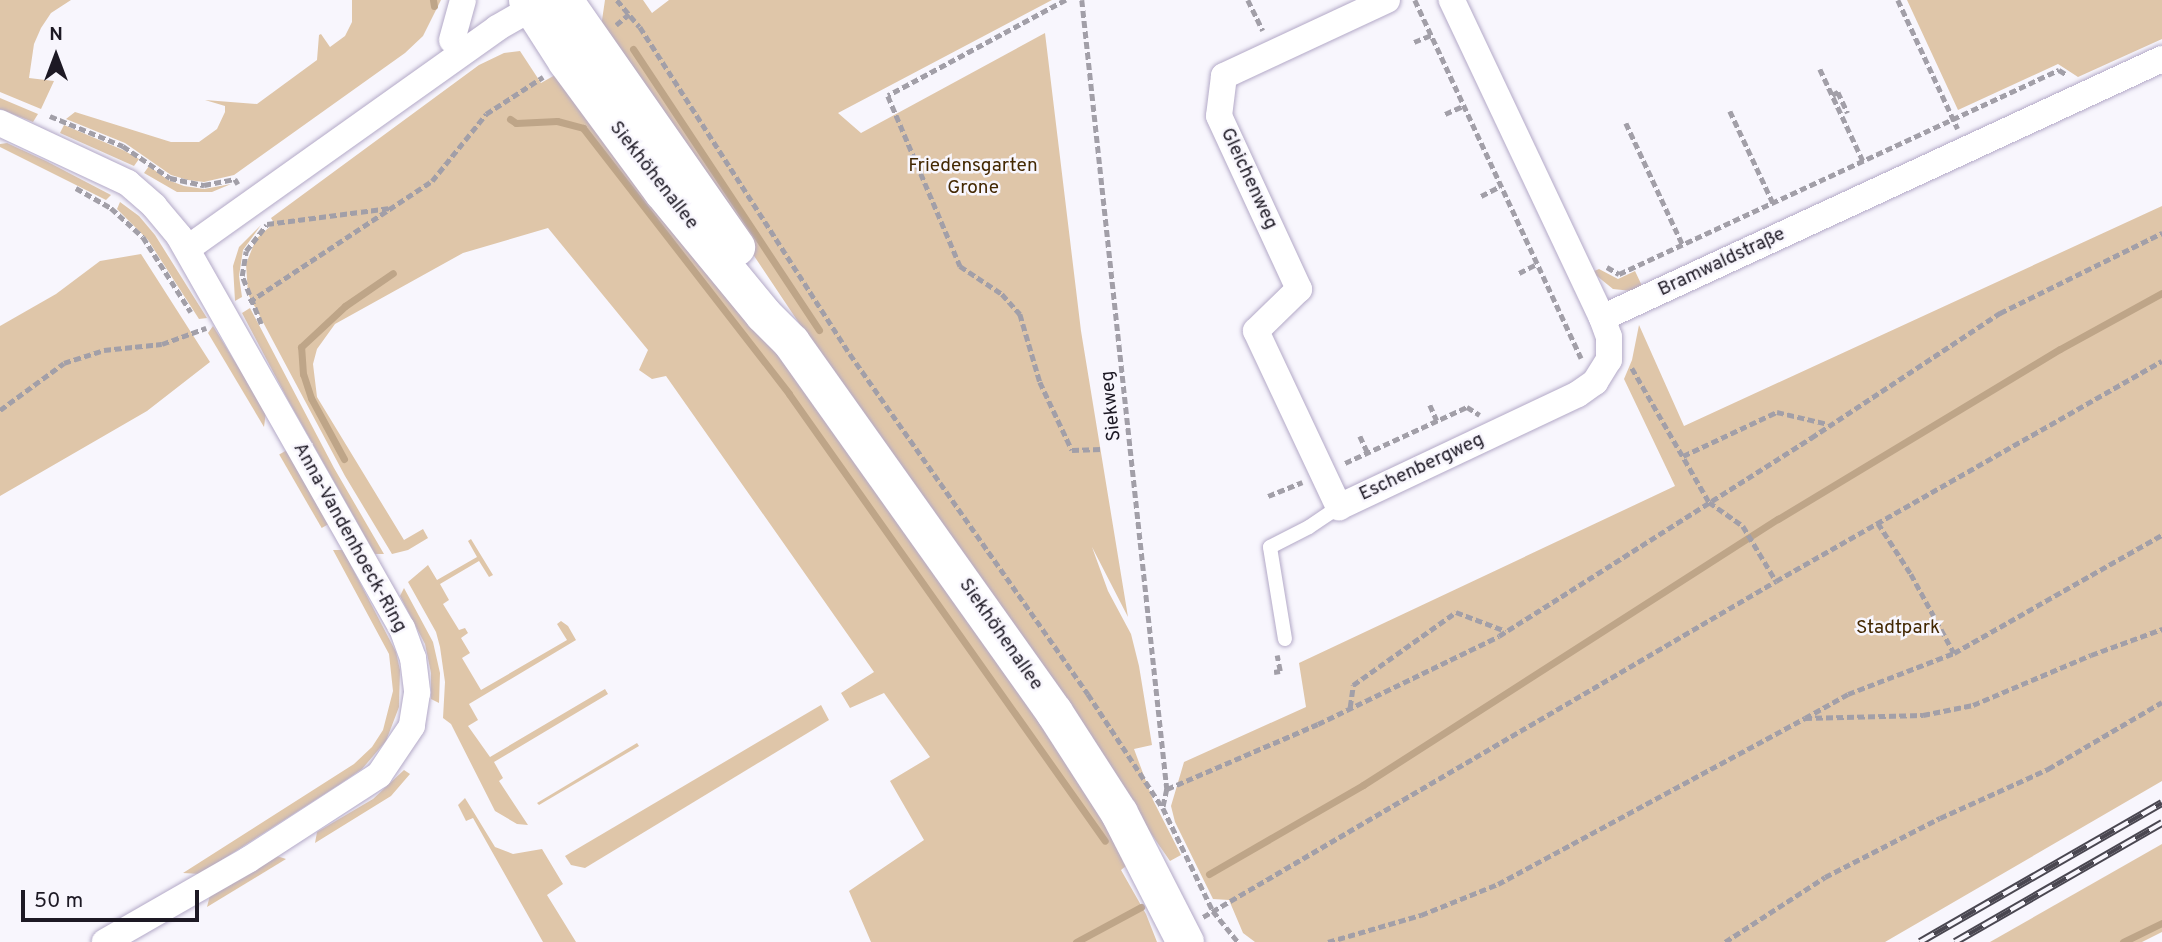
<!DOCTYPE html>
<html>
<head>
<meta charset="utf-8">
<style>
	body { margin:0 }
	#map { position:relative; width:2162px; height:942px; overflow:hidden; background:#f8f6fd; font-family:Overpass,sans-serif }
	div>[style] { position:absolute }
	[style*='--x'] { left:calc(var(--x)*1px); top:calc(var(--y)*1px); width:calc(var(--w)*1px); rotate:calc(var(--a)*1deg) }
	.green>* { inset:0; background:#dfc6a9; transform-origin:0 0 }
	.stream>* { height:7px; margin:-3.5px; padding:0 3.5px; transform-origin:3.5px; border-radius:3.5px; background:#bea588 }
	.path>* { height:4.5px; margin-top:-2.25px; transform-origin:0; background:repeating-linear-gradient(90deg,#a29fa8 0 7px,transparent 0 10.5px) }
	.roads { filter:drop-shadow(0 0 2px #b3a9c7) drop-shadow(0 0 2px #b3a9c7) }
	.service>* { height:14px; margin:-7px; padding:0 7px; transform-origin:7px; border-radius:7px; background:#fff }
	.minor>* { height:26px; margin:-13px; padding:0 13px; transform-origin:13px; border-radius:13px; background:#fff }
	.secondary>* { height:37px; margin:-18.5px; padding:0 18.5px; transform-origin:18.5px; border-radius:18.5px; background:#fff }
	.rail>* { height:8px; margin-top:-4px; transform-origin:0; background:repeating-linear-gradient(90deg,#f8f6fd 0 16px,#4a4751 0 32px); box-sizing:border-box; border-block:2px solid #4a4751 }
	span { translate:-50% -50%; white-space:nowrap; text-align:center; line-height:1.15; -webkit-text-stroke:5px #f8f6fd; paint-order:stroke }
	.park-label { font-size:19px; color:#432802 }
	.street-label { font-size:19px; color:#1d1924 }
	.north { position:absolute; left:21px; top:21px; width:70px; height:70px; -webkit-text-stroke:5px #f8f6fd; paint-order:stroke; rotate:0deg; font-size:19px; font-weight:700; line-height:28px; text-align:center; color:#1d1924 }
	.north::after { content:''; display:block; margin:auto; width:24px; height:32px; background:#1d1924; clip-path:polygon(50% 0,100% 100%,50% 72%,0 100%) }
	.scale { position:absolute; left:21px; top:890px; width:178px; height:32px; box-sizing:border-box; border:4px solid #1d1924; border-top:0; padding-left:9px; font-size:21px; line-height:24px; white-space:nowrap; color:#1d1924; -webkit-text-stroke:5px #f8f6fd; paint-order:stroke }
</style>
</head>
<body>
<div id="map">
	<div class="green">
		<div style="clip-path:polygon(0 0,71px 0,51px 13px,41px 28px,34px 44px,29px 78px,54px 81px,41px 109px,0 92px)"></div>
		<div style="clip-path:polygon(352px 0,441px 0,423px 36px,405px 53px,234px 175px,204px 182px,188px 180px,171px 175px,125px 143px,66px 119px,75px 112px,171px 142px,199px 142px,217px 129px,225px 112px,225px 106px,205px 100px,257px 104px,317px 60px,319px 35px,321px 34px,330px 47px,345px 36px,352px 22px)"></div>
		<div style="clip-path:polygon(605px 0,643px 0,652px 13px,669px 0,1052px 0,838px 113px,861px 133px,1045px 33px,1081px 331px,1128px 617px,1092px 547px,1108px 591px,1131px 634px,1139px 666px,1152px 745px,1134px 749px,1153px 800px,1181px 855px,1170px 861px,823px 359px,601px 27px)"></div>
		<div style="clip-path:polygon(1907px 0,2162px 0,2162px 39px,2078px 77px,2058px 64px,1958px 110px)"></div>
		<div style="clip-path:polygon(520px 51px,541px 83px,562px 71px,831px 417px,1071px 758px,1132px 861px,1121px 870px,1146px 914px,1157px 942px,871px 942px,849px 891px,924px 840px,890px 781px,930px 757px,884px 693px,850px 708px,841px 693px,874px 672px,666px 376px,652px 379px,639px 370px,648px 350px,548px 228px,463px 253px,335px 324px,317px 349px,313px 364px,317px 397px,404px 540px,423px 529px,428px 538px,408px 550px,392px 554px,345px 476px,248px 294px,246px 264px,256px 239px,274px 223px,271px 218px,479px 65px,504px 53px)"></div>
		<div style="clip-path:polygon(0 98px,38px 114px,33px 122px,0 109px)"></div>
		<div style="clip-path:polygon(64px 125px,123px 150px,139px 159px,134px 166px,60px 133px)"></div>
		<div style="clip-path:polygon(7px 143px,46px 161px,111px 195px,106px 200px,0 147px,0 144px)"></div>
		<div style="clip-path:polygon(149px 166px,168px 180px,184px 186px,204px 189px,231px 184px,212px 192px,177px 192px,144px 173px)"></div>
		<div style="clip-path:polygon(120px 202px,139px 216px,155px 235px,207px 318px,199px 319px,148px 240px,117px 209px)"></div>
		<div style="clip-path:polygon(2162px 206px,2162px 781px,1885px 942px,1255px 942px,1243px 933px,1229px 900px,1213px 899px,1175px 822px,1171px 806px,1184px 762px,1306px 707px,1299px 663px,1675px 486px,1624px 379px,1632px 360px,1639px 325px,1684px 426px)"></div>
		<div style="clip-path:polygon(261px 225px,243px 250px,239px 276px,242px 297px,235px 301px,233px 266px,239px 247px)"></div>
		<div style="clip-path:polygon(141px 254px,210px 362px,147px 411px,0 496px,0 326px,56px 294px,100px 261px)"></div>
		<div style="clip-path:polygon(1599px 269px,1618px 279px,1635px 271px,1643px 288px,1632px 291px,1613px 289px,1592px 272px)"></div>
		<div style="clip-path:polygon(250px 308px,334px 468px,384px 554px,375px 554px,288px 400px,242px 313px)"></div>
		<div style="clip-path:polygon(213px 326px,266px 412px,264px 427px,208px 333px)"></div>
		<div style="left:287px;top:450px;width:85px;height:9px;rotate:60deg"></div>
		<div style="clip-path:polygon(471px 539px,493px 575px,489px 577px,479px 561px,440px 584px,449px 600px,443px 604px,459px 630px,465px 628px,468px 633px,461px 638px,470px 653px,462px 658px,481px 690px,567px 640px,557px 624px,561px 621px,568px 626px,576px 640px,469px 704px,478px 720px,468px 726px,490px 757px,605px 689px,608px 694px,494px 762px,503px 778px,499px 781px,528px 825px,517px 824px,495px 811px,451px 724px,443px 718px,445px 682px,440px 647px,436px 632px,408px 582px,428px 565px,437px 580px,477px 557px,468px 541px)"></div>
		<div style="clip-path:polygon(333px 550px,343px 550px,396px 652px,400px 670px,399px 707px,386px 741px,362px 769px,340px 784px,200px 874px,183px 873px,354px 764px,372px 747px,383px 730px,393px 691px,389px 654px)"></div>
		<div style="clip-path:polygon(404px 588px,433px 642px,440px 673px,439px 703px,431px 699px,431px 673px,425px 644px,400px 596px)"></div>
		<div style="clip-path:polygon(821px 705px,829px 720px,585px 868px,571px 865px,565px 856px)"></div>
		<div style="clip-path:polygon(637px 743px,639px 746px,539px 805px,537px 803px)"></div>
		<div style="clip-path:polygon(404px 770px,410px 774px,391px 796px,315px 843px,317px 832px,373px 799px)"></div>
		<div style="clip-path:polygon(465px 798px,495px 847px,513px 854px,542px 849px,563px 884px,547px 895px,576px 942px,543px 942px,473px 818px,466px 821px,458px 805px)"></div>
		<div style="clip-path:polygon(2162px 844px,2162px 932px,2142px 942px,1990px 942px)"></div>
		<div style="clip-path:polygon(277px 856px,286px 859px,207px 907px,210px 895px)"></div>
	</div>
	<div class="stream">
		<div style="--x:433;--y:0;--w:6;--a:81"></div>
		<div style="--x:633;--y:49;--w:337;--a:56.5"></div>
		<div style="--x:510;--y:119;--w:7;--a:34"></div>
		<div style="--x:516;--y:123;--w:41;--a:-2.8"></div>
		<div style="--x:557;--y:121;--w:27;--a:15"></div>
		<div style="--x:583;--y:128;--w:336;--a:52.2"></div>
		<div style="--x:789;--y:394;--w:547;--a:54.74"></div>
		<div style="--x:344;--y:459;--w:69;--a:-118.4"></div>
		<div style="--x:311;--y:398;--w:25;--a:-108"></div>
		<div style="--x:303;--y:374;--w:27;--a:-94"></div>
		<div style="--x:301;--y:347;--w:60;--a:-43"></div>
		<div style="--x:345;--y:306;--w:58;--a:-34.5"></div>
		<div style="--x:1209;--y:874;--w:178;--a:-30"></div>
		<div style="--x:1363;--y:785;--w:493;--a:-32.7"></div>
		<div style="--x:1778;--y:519;--w:329;--a:-31.1"></div>
		<div style="--x:2060;--y:349;--w:116;--a:-28.8"></div>
		<div style="--x:1076;--y:942;--w:74;--a:-28.3"></div>
		<div style="--x:2123;--y:942;--w:43;--a:-26"></div>
	</div>
	<div class="path">
		<div style="--x:617;--y:0;--w:35;--a:50"></div>
		<div style="--x:640;--y:27;--w:389;--a:57.3"></div>
		<div style="--x:850;--y:354;--w:415;--a:55"></div>
		<div style="--x:1088;--y:694;--w:136;--a:56.7"></div>
		<div style="--x:1163;--y:808;--w:114;--a:64.1"></div>
		<div style="--x:1213;--y:911;--w:40;--a:51"></div>
		<div style="--x:1066;--y:0;--w:202;--a:151.7"></div>
		<div style="--x:888;--y:96;--w:185;--a:67"></div>
		<div style="--x:960;--y:266;--w:50;--a:33.7"></div>
		<div style="--x:1002;--y:294;--w:27;--a:48"></div>
		<div style="--x:1020;--y:314;--w:71;--a:73.6"></div>
		<div style="--x:1040;--y:382;--w:75;--a:64.8"></div>
		<div style="--x:1072;--y:450;--w:29;--a:-2"></div>
		<div style="--x:1082;--y:0;--w:794;--a:83.85"></div>
		<div style="--x:1167;--y:789;--w:19;--a:102"></div>
		<div style="--x:1248;--y:0;--w:34;--a:64"></div>
		<div style="--x:1415;--y:0;--w:395;--a:65.1"></div>
		<div style="--x:1898;--y:0;--w:142;--a:65.1"></div>
		<div style="--x:616;--y:25;--w:17;--a:-40"></div>
		<div style="--x:1414;--y:42;--w:18;--a:-22"></div>
		<div style="--x:1820;--y:69;--w:102;--a:64.9"></div>
		<div style="--x:1832;--y:95;--w:7;--a:-27"></div>
		<div style="--x:1838;--y:92;--w:23;--a:65"></div>
		<div style="--x:1730;--y:111;--w:102;--a:64.9"></div>
		<div style="--x:1445;--y:114;--w:20;--a:-24"></div>
		<div style="--x:50;--y:116;--w:79;--a:22.3"></div>
		<div style="--x:123;--y:146;--w:57;--a:34.2"></div>
		<div style="--x:170;--y:178;--w:35;--a:12"></div>
		<div style="--x:204;--y:185;--w:32;--a:-11"></div>
		<div style="--x:235;--y:179;--w:6;--a:59"></div>
		<div style="--x:1626;--y:123;--w:135;--a:65"></div>
		<div style="--x:76;--y:188;--w:40;--a:29.7"></div>
		<div style="--x:111;--y:208;--w:43;--a:42.2"></div>
		<div style="--x:143;--y:237;--w:89;--a:57.4"></div>
		<div style="--x:1481;--y:196;--w:22;--a:-27"></div>
		<div style="--x:267;--y:224;--w:124;--a:-7.4"></div>
		<div style="--x:1607;--y:267;--w:14;--a:30"></div>
		<div style="--x:1619;--y:274;--w:485;--a:-24.9"></div>
		<div style="--x:2059;--y:70;--w:9;--a:32"></div>
		<div style="--x:1519;--y:273;--w:20;--a:-27"></div>
		<div style="--x:249;--y:302;--w:219;--a:-33.5"></div>
		<div style="--x:432;--y:181;--w:86;--a:-51.1"></div>
		<div style="--x:486;--y:114;--w:68;--a:-33"></div>
		<div style="--x:261;--y:324;--w:52;--a:-111.6"></div>
		<div style="--x:242;--y:276;--w:25;--a:-81"></div>
		<div style="--x:246;--y:251;--w:33;--a:-52"></div>
		<div style="--x:1632;--y:368;--w:155;--a:60.1"></div>
		<div style="--x:1709;--y:502;--w:42;--a:35.2"></div>
		<div style="--x:1743;--y:526;--w:64;--a:59"></div>
		<div style="--x:1430;--y:405;--w:17;--a:66"></div>
		<div style="--x:0;--y:410;--w:79;--a:-36.3"></div>
		<div style="--x:64;--y:363;--w:42;--a:-18"></div>
		<div style="--x:104;--y:350;--w:58;--a:-5.9"></div>
		<div style="--x:162;--y:344;--w:47;--a:-20"></div>
		<div style="--x:1360;--y:436;--w:19;--a:65"></div>
		<div style="--x:1683;--y:456;--w:104;--a:-25.1"></div>
		<div style="--x:1777;--y:412;--w:52;--a:13.2"></div>
		<div style="--x:1345;--y:463;--w:134;--a:-24.7"></div>
		<div style="--x:1467;--y:407;--w:15;--a:32"></div>
		<div style="--x:1268;--y:496;--w:37;--a:-22"></div>
		<div style="--x:1878;--y:523;--w:61;--a:57.1"></div>
		<div style="--x:1911;--y:574;--w:90;--a:61.4"></div>
		<div style="--x:1274;--y:672;--w:6;--a:-9"></div>
		<div style="--x:1280;--y:671;--w:16;--a:-101"></div>
		<div style="--x:1350;--y:707;--w:22;--a:-82"></div>
		<div style="--x:1353;--y:685;--w:126;--a:-35.3"></div>
		<div style="--x:1456;--y:612;--w:53;--a:20.8"></div>
		<div style="--x:1805;--y:718;--w:49;--a:-29.2"></div>
		<div style="--x:1848;--y:694;--w:114;--a:-21.1"></div>
		<div style="--x:1954;--y:653;--w:239;--a:-29.6"></div>
		<div style="--x:1167;--y:789;--w:164;--a:-23.3"></div>
		<div style="--x:1318;--y:724;--w:201;--a:-25.9"></div>
		<div style="--x:1499;--y:636;--w:370;--a:-32.4"></div>
		<div style="--x:1811;--y:438;--w:227;--a:-33.5"></div>
		<div style="--x:2000;--y:313;--w:181;--a:-26.3"></div>
		<div style="--x:1203;--y:917;--w:664;--a:-30.39"></div>
		<div style="--x:1776;--y:581;--w:444;--a:-29.7"></div>
		<div style="--x:1328;--y:942;--w:97;--a:-16.2"></div>
		<div style="--x:1421;--y:915;--w:83;--a:-21.9"></div>
		<div style="--x:1498;--y:884;--w:349;--a:-28.4"></div>
		<div style="--x:1805;--y:718;--w:118;--a:-1.5"></div>
		<div style="--x:1923;--y:715;--w:51;--a:-11.3"></div>
		<div style="--x:1973;--y:705;--w:128;--a:-23"></div>
		<div style="--x:2091;--y:655;--w:76;--a:-20.1"></div>
		<div style="--x:1725;--y:942;--w:119;--a:-33"></div>
		<div style="--x:1825;--y:877;--w:129;--a:-27.2"></div>
		<div style="--x:1940;--y:818;--w:119;--a:-24.4"></div>
		<div style="--x:2048;--y:769;--w:132;--a:-30.4"></div>
	</div>
	<div class="roads">
		<div class="service">
			<div style="--x:1285;--y:639;--w:93;--a:-99.3"></div>
			<div style="--x:1270;--y:547;--w:44;--a:-27.1"></div>
			<div style="--x:1309;--y:527;--w:36;--a:-34"></div>
		</div>
		<div class="minor">
			<div style="--x:1387;--y:0;--w:180;--a:155"></div>
			<div style="--x:1224;--y:76;--w:40;--a:97.1"></div>
			<div style="--x:1219;--y:116;--w:191;--a:65.2"></div>
			<div style="--x:1299;--y:289;--w:60;--a:135.7"></div>
			<div style="--x:1256;--y:331;--w:195;--a:64.8"></div>
			<div style="--x:1339;--y:507;--w:264;--a:-25.3"></div>
			<div style="--x:1578;--y:394;--w:21;--a:-35"></div>
			<div style="--x:1595;--y:382;--w:26;--a:-58"></div>
			<div style="--x:1609;--y:360;--w:23;--a:-90"></div>
			<div style="--x:1609;--y:337;--w:20;--a:-110"></div>
			<div style="--x:1602;--y:318;--w:352;--a:-115.3"></div>
			<div style="--x:452;--y:40;--w:41;--a:-74.6"></div>
			<div style="--x:0;--y:123;--w:141;--a:25.1"></div>
			<div style="--x:128;--y:183;--w:35;--a:41"></div>
			<div style="--x:154;--y:206;--w:39;--a:50"></div>
			<div style="--x:179;--y:236;--w:451;--a:60.4"></div>
			<div style="--x:402;--y:628;--w:32;--a:70"></div>
			<div style="--x:413;--y:658;--w:35;--a:83"></div>
			<div style="--x:417;--y:693;--w:33;--a:99"></div>
			<div style="--x:412;--y:726;--w:59;--a:124"></div>
			<div style="--x:379;--y:775;--w:156;--a:147"></div>
			<div style="--x:248;--y:860;--w:165;--a:150.2"></div>
			<div style="--x:188;--y:248;--w:379;--a:-35.4"></div>
			<div style="--x:497;--y:28;--w:56;--a:-29.7"></div>
			<div style="--x:1602;--y:318;--w:617;--a:-24.82"></div>
		</div>
		<div class="secondary">
			<div style="--x:527;--y:0;--w:72;--a:57.4"></div>
			<div style="--x:566;--y:61;--w:162;--a:53.6"></div>
			<div style="--x:662;--y:191;--w:159;--a:50.6"></div>
			<div style="--x:763;--y:314;--w:40;--a:45"></div>
			<div style="--x:791;--y:342;--w:454;--a:54.6"></div>
			<div style="--x:1054;--y:712;--w:120;--a:57.2"></div>
			<div style="--x:1119;--y:813;--w:145;--a:62.9"></div>
			<div style="--x:564;--y:0;--w:301;--a:55.1"></div>
		</div>
	</div>
	<div class="rail">
		<div style="--x:1920;--y:942;--w:279;--a:-29.9"></div>
		<div style="--x:1955;--y:942;--w:239;--a:-29.9"></div>
	</div>
	<div class="park-label">
		<span style="left:973px;top:178px">Friedensgarten<br>Grone</span>
		<span style="left:1898px;top:629px">Stadtpark</span>
	</div>
	<div class="street-label">
		<span style="left:653px;top:176px;rotate:52deg">Siekhöhenallee</span>
		<span style="left:1248px;top:179px;rotate:65deg">Gleichenweg</span>
		<span style="left:1722px;top:263px;rotate:-25deg">Bramwaldstraße</span>
		<span style="left:1112px;top:406px;rotate:-96deg">Siekweg</span>
		<span style="left:1422px;top:468px;rotate:-25deg">Eschenbergweg</span>
		<span style="left:349px;top:538px;rotate:61deg">Anna-Vandenhoeck-Ring</span>
		<span style="left:1000px;top:635px;rotate:55deg">Siekhöhenallee</span>
	</div>
	<div class="north">N</div>
	<div class="scale">50 m</div>
</div>
</body>
</html>
